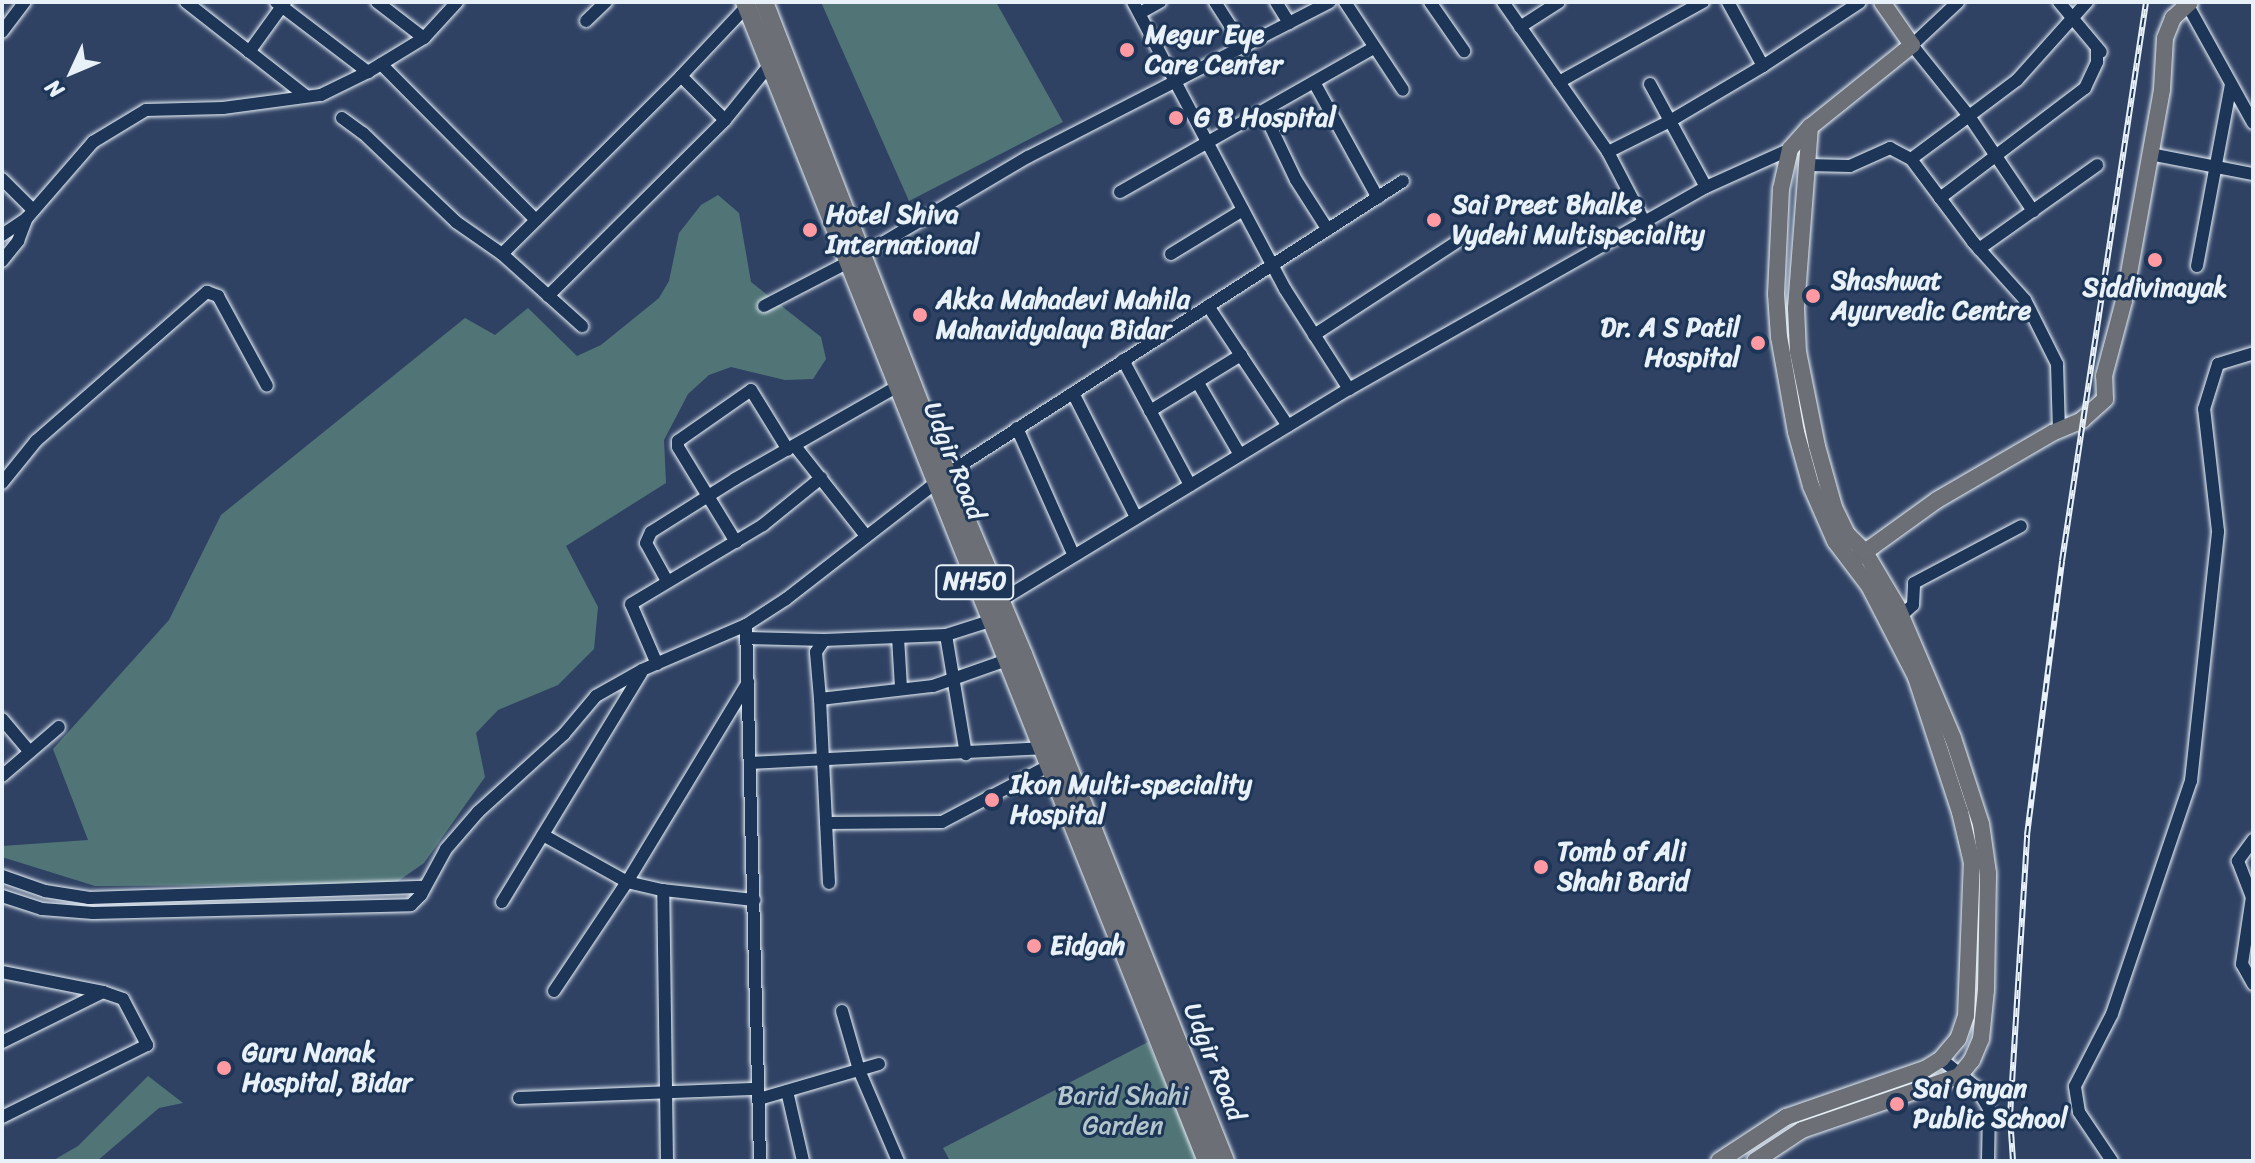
<!DOCTYPE html>
<html>
<head>
<meta charset="utf-8">
<style>
	body { margin:0 }
	#map { position:relative; width:2255px; height:1163px; overflow:hidden; background:#304264; font-family:Sriracha,sans-serif }
	div>[style] { position:absolute }
	[style*='--x'] { left:calc(var(--x)*1px); top:calc(var(--y)*1px); width:calc(var(--w)*1px); rotate:calc(var(--a)*1deg) }
	.green>* { inset:0; background:#517577 }
	.roads { filter:drop-shadow(0 0 2px #e8f1f8) drop-shadow(0 0 2px #e8f1f8) }
	.minor>* { height:12px; margin:-6px; padding:0 6px; transform-origin:6px; border-radius:6px; background:#1d3557 }
	.major>* { height:16px; margin:-8px; padding:0 8px; transform-origin:8px; border-radius:8px; background:#6c6f75 }
	.highway>* { height:18px; margin:-9px; padding:0 9px; transform-origin:9px; border-radius:9px; background:#6c6f75 }
	.rail>* { height:6px; margin-top:-3px; transform-origin:0; background:repeating-linear-gradient(90deg,#1d3557 0 9px,#e8f1f8 0 18px); box-sizing:border-box; border-block:2px solid #e8f1f8 }
	.dots>* { width:22px; height:22px; translate:-50% -50%; box-sizing:border-box; border:4px solid #1d3557; border-radius:50% }
	span { translate:-50% -50%; white-space:nowrap; text-align:center; line-height:1.15; -webkit-text-stroke:6px #1d3557; paint-order:stroke }
	.shield-label span { padding:2px 6px; background:#1d3557; border:2px solid; border-radius:6px; -webkit-text-stroke-width:0 }
	.shield-label { font-size:24px; color:#e8f1f8; font-weight:700 }
	.poi-label { font-size:26px; color:#e8f1f8; font-weight:700 }
	.left { translate:0 -50%; text-align:left }
	.right { translate:-100% -50%; text-align:right }
	.street-label { font-size:26px; color:#e8f1f8 }
	.park-label { font-size:26px; color:#b3c6cb }
	.frame { position:absolute; inset:0; border:4px solid #e8f1f8; pointer-events:none }
	.north { position:absolute; left:32px; top:32px; width:80px; height:80px; -webkit-text-stroke:6px #1d3557; paint-order:stroke; rotate:226deg; font-size:22px; font-weight:700; line-height:32px; text-align:center; color:#e8f1f8 }
	.north::after { content:''; display:block; margin:auto; width:28px; height:36px; background:#e8f1f8; clip-path:polygon(50% 0,100% 100%,50% 72%,0 100%) }
</style>
</head>
<body>
<div id="map">
	<div class="green">
		<div style="clip-path:polygon(821px 2px,996px 2px,1063px 122px,909px 201px)"></div>
		<div style="clip-path:polygon(718px 195px,739px 213px,751px 282px,821px 337px,826px 359px,813px 379px,785px 380px,731px 367px,709px 375px,688px 394px,664px 440px,666px 483px,566px 546px,598px 607px,594px 649px,558px 685px,498px 710px,476px 733px,485px 777px,424px 863px,394px 884px,95px 886px,2px 857px,2px 846px,88px 840px,53px 749px,169px 620px,221px 515px,465px 318px,495px 335px,528px 308px,577px 356px,601px 345px,659px 298px,669px 281px,679px 233px,701px 205px)"></div>
		<div style="clip-path:polygon(1148px 1042px,1198px 1161px,950px 1161px,943px 1148px)"></div>
		<div style="clip-path:polygon(148px 1076px,183px 1103px,159px 1108px,97px 1161px,52px 1161px,78px 1146px)"></div>
	</div>
	<div class="roads">
		<div class="minor">
			<div style="--x:186;--y:2;--w:152;--a:38.1"></div>
			<div style="--x:276;--y:2;--w:116;--a:37.3"></div>
			<div style="--x:377;--y:2;--w:59;--a:37.5"></div>
			<div style="--x:1133;--y:2;--w:325;--a:62.1"></div>
			<div style="--x:1285;--y:289;--w:119;--a:57.4"></div>
			<div style="--x:1215;--y:2;--w:54;--a:57.2"></div>
			<div style="--x:1276;--y:2;--w:25;--a:58"></div>
			<div style="--x:1345;--y:2;--w:105;--a:56.6"></div>
			<div style="--x:1430;--y:2;--w:60;--a:55.2"></div>
			<div style="--x:1503;--y:2;--w:183;--a:55"></div>
			<div style="--x:1608;--y:152;--w:69;--a:-26.6"></div>
			<div style="--x:1670;--y:121;--w:108;--a:-30.6"></div>
			<div style="--x:1763;--y:66;--w:116;--a:-33.4"></div>
			<div style="--x:1728;--y:2;--w:73;--a:61.3"></div>
			<div style="--x:1958;--y:2;--w:63;--a:136.9"></div>
			<div style="--x:1912;--y:45;--w:91;--a:51.2"></div>
			<div style="--x:1969;--y:116;--w:60;--a:-36.9"></div>
			<div style="--x:2017;--y:80;--w:105;--a:-48.1"></div>
			<div style="--x:2059;--y:2;--w:65;--a:50"></div>
			<div style="--x:2187;--y:4;--w:136;--a:61"></div>
			<div style="--x:1140;--y:13;--w:23;--a:-29"></div>
			<div style="--x:586;--y:21;--w:28;--a:-44"></div>
			<div style="--x:1520;--y:27;--w:46;--a:-32.7"></div>
			<div style="--x:2;--y:32;--w:38;--a:-53"></div>
			<div style="--x:249;--y:52;--w:62;--a:-54.2"></div>
			<div style="--x:381;--y:64;--w:220;--a:45.2"></div>
			<div style="--x:1559;--y:82;--w:165;--a:-29.1"></div>
			<div style="--x:1315;--y:84;--w:130;--a:61.1"></div>
			<div style="--x:1650;--y:84;--w:117;--a:61.5"></div>
			<div style="--x:1264;--y:113;--w:74;--a:64.5"></div>
			<div style="--x:1296;--y:180;--w:59;--a:57.4"></div>
			<div style="--x:342;--y:118;--w:26;--a:36"></div>
			<div style="--x:363;--y:133;--w:129;--a:43.7"></div>
			<div style="--x:456;--y:222;--w:56;--a:34.8"></div>
			<div style="--x:502;--y:254;--w:108;--a:42"></div>
			<div style="--x:725;--y:120;--w:62;--a:-135"></div>
			<div style="--x:681;--y:76;--w:95;--a:-46.7"></div>
			<div style="--x:1608;--y:152;--w:80;--a:62.5"></div>
			<div style="--x:2150;--y:154;--w:105;--a:11"></div>
			<div style="--x:1911;--y:159;--w:72;--a:-36.6"></div>
			<div style="--x:1969;--y:116;--w:115;--a:56"></div>
			<div style="--x:1808;--y:165;--w:42;--a:1.4"></div>
			<div style="--x:1850;--y:166;--w:44;--a:-24.2"></div>
			<div style="--x:1890;--y:148;--w:24;--a:28"></div>
			<div style="--x:1911;--y:159;--w:104;--a:53.2"></div>
			<div style="--x:1973;--y:242;--w:78;--a:48.1"></div>
			<div style="--x:2025;--y:300;--w:72;--a:63.4"></div>
			<div style="--x:2057;--y:364;--w:67;--a:88.3"></div>
			<div style="--x:2;--y:179;--w:44;--a:45"></div>
			<div style="--x:1120;--y:192;--w:292;--a:-29.6"></div>
			<div style="--x:1940;--y:198;--w:182;--a:-37.2"></div>
			<div style="--x:2085;--y:88;--w:29;--a:-65"></div>
			<div style="--x:2097;--y:62;--w:14;--a:-90"></div>
			<div style="--x:2;--y:235;--w:30;--a:-34"></div>
			<div style="--x:27;--y:218;--w:101;--a:-49"></div>
			<div style="--x:93;--y:142;--w:62;--a:-31.1"></div>
			<div style="--x:146;--y:110;--w:77;--a:-1.5"></div>
			<div style="--x:223;--y:108;--w:99;--a:-7.6"></div>
			<div style="--x:321;--y:95;--w:52;--a:-26.1"></div>
			<div style="--x:368;--y:72;--w:66;--a:-31.3"></div>
			<div style="--x:424;--y:38;--w:49;--a:-47.5"></div>
			<div style="--x:1979;--y:249;--w:145;--a:-35.4"></div>
			<div style="--x:502;--y:254;--w:252;--a:-44.8"></div>
			<div style="--x:1171;--y:254;--w:84;--a:-31.4"></div>
			<div style="--x:2;--y:261;--w:26;--a:-51"></div>
			<div style="--x:18;--y:241;--w:25;--a:-69"></div>
			<div style="--x:2197;--y:266;--w:184;--a:-79.4"></div>
			<div style="--x:548;--y:296;--w:250;--a:-44.8"></div>
			<div style="--x:725;--y:120;--w:75;--a:-51"></div>
			<div style="--x:764;--y:306;--w:110;--a:-27.5"></div>
			<div style="--x:862;--y:255;--w:193;--a:-30.6"></div>
			<div style="--x:1028;--y:157;--w:339;--a:-27.2"></div>
			<div style="--x:1208;--y:306;--w:144;--a:56.3"></div>
			<div style="--x:1314;--y:335;--w:172;--a:-33.1"></div>
			<div style="--x:1123;--y:360;--w:142;--a:61.8"></div>
			<div style="--x:1198;--y:383;--w:83;--a:59.7"></div>
			<div style="--x:1073;--y:393;--w:139;--a:63.1"></div>
			<div style="--x:1150;--y:411;--w:107;--a:-31.6"></div>
			<div style="--x:1017;--y:428;--w:138;--a:66"></div>
			<div style="--x:795;--y:446;--w:115;--a:51.7"></div>
			<div style="--x:2;--y:483;--w:54;--a:-51"></div>
			<div style="--x:36;--y:441;--w:227;--a:-41.1"></div>
			<div style="--x:207;--y:292;--w:12;--a:20"></div>
			<div style="--x:218;--y:296;--w:102;--a:61.4"></div>
			<div style="--x:736;--y:542;--w:111;--a:-121.4"></div>
			<div style="--x:678;--y:447;--w:6;--a:-90"></div>
			<div style="--x:678;--y:441;--w:89;--a:-34.9"></div>
			<div style="--x:751;--y:390;--w:70;--a:58.3"></div>
			<div style="--x:667;--y:581;--w:43;--a:-118.9"></div>
			<div style="--x:646;--y:543;--w:12;--a:-66"></div>
			<div style="--x:651;--y:532;--w:99;--a:-32.2"></div>
			<div style="--x:735;--y:479;--w:185;--a:-29.7"></div>
			<div style="--x:995;--y:604;--w:414;--a:-31.3"></div>
			<div style="--x:1349;--y:389;--w:410;--a:-29.5"></div>
			<div style="--x:1706;--y:187;--w:92;--a:-24.3"></div>
			<div style="--x:1901;--y:616;--w:16;--a:-43"></div>
			<div style="--x:1913;--y:605;--w:22;--a:-87"></div>
			<div style="--x:1914;--y:583;--w:121;--a:-28"></div>
			<div style="--x:746;--y:625;--w:536;--a:88.5"></div>
			<div style="--x:946;--y:635;--w:121;--a:80.5"></div>
			<div style="--x:898;--y:637;--w:50;--a:86.6"></div>
			<div style="--x:747;--y:638;--w:77;--a:1.5"></div>
			<div style="--x:824;--y:640;--w:122;--a:-2.3"></div>
			<div style="--x:946;--y:635;--w:52;--a:-17.7"></div>
			<div style="--x:657;--y:664;--w:65;--a:-113.4"></div>
			<div style="--x:631;--y:604;--w:154;--a:-30.9"></div>
			<div style="--x:763;--y:525;--w:75;--a:-39"></div>
			<div style="--x:820;--y:699;--w:47;--a:-94.9"></div>
			<div style="--x:816;--y:652;--w:14;--a:-56"></div>
			<div style="--x:2;--y:719;--w:43;--a:49.7"></div>
			<div style="--x:750;--y:763;--w:296;--a:-2.9"></div>
			<div style="--x:2;--y:776;--w:75;--a:-40.7"></div>
			<div style="--x:826;--y:823;--w:116;--a:-0.5"></div>
			<div style="--x:942;--y:822;--w:129;--a:-27.8"></div>
			<div style="--x:543;--y:835;--w:96;--a:29.2"></div>
			<div style="--x:627;--y:882;--w:37;--a:13"></div>
			<div style="--x:2253;--y:840;--w:26;--a:126"></div>
			<div style="--x:2238;--y:861;--w:39;--a:69"></div>
			<div style="--x:2252;--y:897;--w:68;--a:98.5"></div>
			<div style="--x:2242;--y:964;--w:23;--a:61"></div>
			<div style="--x:2;--y:876;--w:46;--a:19.2"></div>
			<div style="--x:45;--y:891;--w:45;--a:9"></div>
			<div style="--x:89;--y:898;--w:336;--a:-1.9"></div>
			<div style="--x:829;--y:883;--w:184;--a:-92.8"></div>
			<div style="--x:820;--y:699;--w:114;--a:-6.6"></div>
			<div style="--x:933;--y:686;--w:78;--a:-19.4"></div>
			<div style="--x:2;--y:896;--w:42;--a:18"></div>
			<div style="--x:42;--y:909;--w:51;--a:4.5"></div>
			<div style="--x:93;--y:913;--w:318;--a:-1.4"></div>
			<div style="--x:411;--y:905;--w:14;--a:-45"></div>
			<div style="--x:421;--y:895;--w:52;--a:-61.5"></div>
			<div style="--x:446;--y:849;--w:49;--a:-49.1"></div>
			<div style="--x:478;--y:812;--w:116;--a:-42.2"></div>
			<div style="--x:564;--y:734;--w:50;--a:-49.9"></div>
			<div style="--x:596;--y:696;--w:53;--a:-29.5"></div>
			<div style="--x:642;--y:670;--w:113;--a:-23.4"></div>
			<div style="--x:746;--y:625;--w:48;--a:-33"></div>
			<div style="--x:786;--y:599;--w:204;--a:-37.8"></div>
			<div style="--x:947;--y:474;--w:542;--a:-32.72"></div>
			<div style="--x:502;--y:902;--w:268;--a:-58.7"></div>
			<div style="--x:2;--y:972;--w:103;--a:11.2"></div>
			<div style="--x:103;--y:992;--w:21;--a:19"></div>
			<div style="--x:123;--y:999;--w:52;--a:62.4"></div>
			<div style="--x:147;--y:1045;--w:162;--a:153.6"></div>
			<div style="--x:554;--y:991;--w:131;--a:-56.2"></div>
			<div style="--x:627;--y:882;--w:234;--a:-58.8"></div>
			<div style="--x:842;--y:1011;--w:61;--a:73.9"></div>
			<div style="--x:859;--y:1070;--w:99;--a:66.8"></div>
			<div style="--x:2;--y:1042;--w:113;--a:-26.3"></div>
			<div style="--x:1941;--y:1059;--w:45;--a:38.7"></div>
			<div style="--x:1976;--y:1087;--w:26;--a:59"></div>
			<div style="--x:1989;--y:1109;--w:52;--a:91.1"></div>
			<div style="--x:787;--y:1091;--w:72;--a:77.1"></div>
			<div style="--x:519;--y:1098;--w:239;--a:-2.2"></div>
			<div style="--x:759;--y:1099;--w:125;--a:-16.3"></div>
			<div style="--x:667;--y:1161;--w:271;--a:-90.8"></div>
			<div style="--x:663;--y:890;--w:92;--a:6.3"></div>
			<div style="--x:2112;--y:1161;--w:59;--a:-124"></div>
			<div style="--x:2079;--y:1112;--w:26;--a:-99"></div>
			<div style="--x:2075;--y:1086;--w:81;--a:-62.8"></div>
			<div style="--x:2112;--y:1014;--w:246;--a:-71.3"></div>
			<div style="--x:2191;--y:781;--w:251;--a:-83.8"></div>
			<div style="--x:2218;--y:531;--w:123;--a:-96.5"></div>
			<div style="--x:2204;--y:409;--w:47;--a:-72.7"></div>
			<div style="--x:2218;--y:364;--w:37;--a:-17"></div>
		</div>
		<div class="major">
			<div style="--x:1858;--y:557;--w:97;--a:-35.8"></div>
			<div style="--x:1937;--y:500;--w:133;--a:-30.2"></div>
			<div style="--x:2052;--y:433;--w:33;--a:-23"></div>
			<div style="--x:2082;--y:420;--w:31;--a:-42"></div>
			<div style="--x:2105;--y:399;--w:23;--a:-92"></div>
			<div style="--x:2104;--y:376;--w:78;--a:-75.1"></div>
			<div style="--x:2124;--y:301;--w:215;--a:-79.8"></div>
			<div style="--x:2162;--y:89;--w:51;--a:-86.6"></div>
			<div style="--x:2165;--y:38;--w:22;--a:-68"></div>
			<div style="--x:2173;--y:18;--w:23;--a:-43"></div>
			<div style="--x:1719;--y:1161;--w:80;--a:-33.3"></div>
			<div style="--x:1786;--y:1117;--w:147;--a:-19.1"></div>
			<div style="--x:1925;--y:1069;--w:19;--a:-32"></div>
			<div style="--x:1941;--y:1059;--w:26;--a:-50"></div>
			<div style="--x:1958;--y:1039;--w:24;--a:-71"></div>
			<div style="--x:1966;--y:1016;--w:153;--a:-87.8"></div>
			<div style="--x:1972;--y:863;--w:52;--a:-103.2"></div>
			<div style="--x:1960;--y:812;--w:142;--a:-108.1"></div>
			<div style="--x:1916;--y:677;--w:102;--a:-117.3"></div>
			<div style="--x:1869;--y:586;--w:56;--a:-127.1"></div>
			<div style="--x:1835;--y:541;--w:60;--a:-113.6"></div>
			<div style="--x:1811;--y:486;--w:56;--a:-105.5"></div>
			<div style="--x:1796;--y:432;--w:97;--a:-100.1"></div>
			<div style="--x:1779;--y:337;--w:43;--a:-94"></div>
			<div style="--x:1776;--y:294;--w:105;--a:-87.3"></div>
			<div style="--x:1781;--y:189;--w:41;--a:-77.3"></div>
			<div style="--x:1790;--y:149;--w:30;--a:-48"></div>
			<div style="--x:1810;--y:127;--w:131;--a:-38.8"></div>
			<div style="--x:1912;--y:45;--w:52;--a:-124.9"></div>
			<div style="--x:1755;--y:1161;--w:56;--a:-33.4"></div>
			<div style="--x:1802;--y:1130;--w:166;--a:-19"></div>
			<div style="--x:1959;--y:1076;--w:21;--a:-51"></div>
			<div style="--x:1972;--y:1060;--w:23;--a:-67"></div>
			<div style="--x:1981;--y:1039;--w:49;--a:-84.2"></div>
			<div style="--x:1986;--y:990;--w:117;--a:-89"></div>
			<div style="--x:1988;--y:873;--w:49;--a:-98.1"></div>
			<div style="--x:1981;--y:824;--w:90;--a:-108"></div>
			<div style="--x:1953;--y:738;--w:143;--a:-113"></div>
			<div style="--x:1897;--y:606;--w:63;--a:-120.7"></div>
			<div style="--x:1865;--y:552;--w:25;--a:-135"></div>
			<div style="--x:1847;--y:534;--w:30;--a:-116"></div>
			<div style="--x:1834;--y:507;--w:63;--a:-105.6"></div>
			<div style="--x:1817;--y:446;--w:96;--a:-101.4"></div>
			<div style="--x:1798;--y:352;--w:44;--a:-92.6"></div>
			<div style="--x:1796;--y:308;--w:182;--a:-85.6"></div>
		</div>
		<div class="highway">
			<div style="--x:745;--y:2;--w:1248;--a:68.27"></div>
			<div style="--x:764;--y:2;--w:506;--a:68.81"></div>
			<div style="--x:947;--y:474;--w:195;--a:67.1"></div>
			<div style="--x:1023;--y:654;--w:546;--a:68.28"></div>
		</div>
	</div>
	<div class="rail">
		<div style="--x:2013;--y:1161;--w:45;--a:-93.8"></div>
		<div style="--x:2010;--y:1116;--w:282;--a:-86.5"></div>
		<div style="--x:2027;--y:835;--w:276;--a:-82.7"></div>
		<div style="--x:2062;--y:561;--w:565;--a:-81.45"></div>
	</div>
	<div class="dots">
		<div style="left:1127px;top:50px;background:#ff9aa2"></div>
		<div style="left:1176px;top:118px;background:#ff9aa2"></div>
		<div style="left:1434px;top:220px;background:#ff9aa2"></div>
		<div style="left:810px;top:230px;background:#ff9aa2"></div>
		<div style="left:2155px;top:260px;background:#ff9aa2"></div>
		<div style="left:1813px;top:296px;background:#ff9aa2"></div>
		<div style="left:920px;top:315px;background:#ff9aa2"></div>
		<div style="left:1758px;top:343px;background:#ff9aa2"></div>
		<div style="left:992px;top:800px;background:#ff9aa2"></div>
		<div style="left:1541px;top:867px;background:#ff9aa2"></div>
		<div style="left:1034px;top:946px;background:#ff9aa2"></div>
		<div style="left:224px;top:1068px;background:#ff9aa2"></div>
		<div style="left:1897px;top:1104px;background:#ff9aa2"></div>
	</div>
	<div class="shield-label">
		<span style="left:975px;top:582px">NH50</span>
	</div>
	<div class="poi-label">
		<span class="left" style="left:1145px;top:50px">Megur Eye<br>Care Center</span>
		<span class="left" style="left:1194px;top:118px">G B Hospital</span>
		<span class="left" style="left:1452px;top:220px">Sai Preet Bhalke<br>Vydehi Multispeciality</span>
		<span class="left" style="left:826px;top:230px">Hotel Shiva<br>International</span>
		<span class="left" style="left:1831px;top:296px">Shashwat<br>Ayurvedic Centre</span>
		<span style="left:2155px;top:288px">Siddivinayak</span>
		<span class="left" style="left:936px;top:315px">Akka Mahadevi Mahila<br>Mahavidyalaya Bidar</span>
		<span class="right" style="left:1740px;top:343px">Dr. A S Patil<br>Hospital</span>
		<span class="left" style="left:1010px;top:800px">Ikon Multi-speciality<br>Hospital</span>
		<span class="left" style="left:1557px;top:867px">Tomb of Ali<br>Shahi Barid</span>
		<span class="left" style="left:1050px;top:946px">Eidgah</span>
		<span class="left" style="left:242px;top:1068px">Guru Nanak<br>Hospital, Bidar</span>
		<span class="left" style="left:1913px;top:1104px">Sai Gnyan<br>Public School</span>
	</div>
	<div class="street-label">
		<span style="left:954px;top:461px;rotate:68deg">Udgir Road</span>
		<span style="left:1214px;top:1062px;rotate:68deg">Udgir Road</span>
	</div>
	<div class="park-label">
		<span style="left:1123px;top:1111px">Barid Shahi<br>Garden</span>
	</div>
	<div class="frame"></div>
	<div class="north">N</div>
</div>
</body>
</html>
